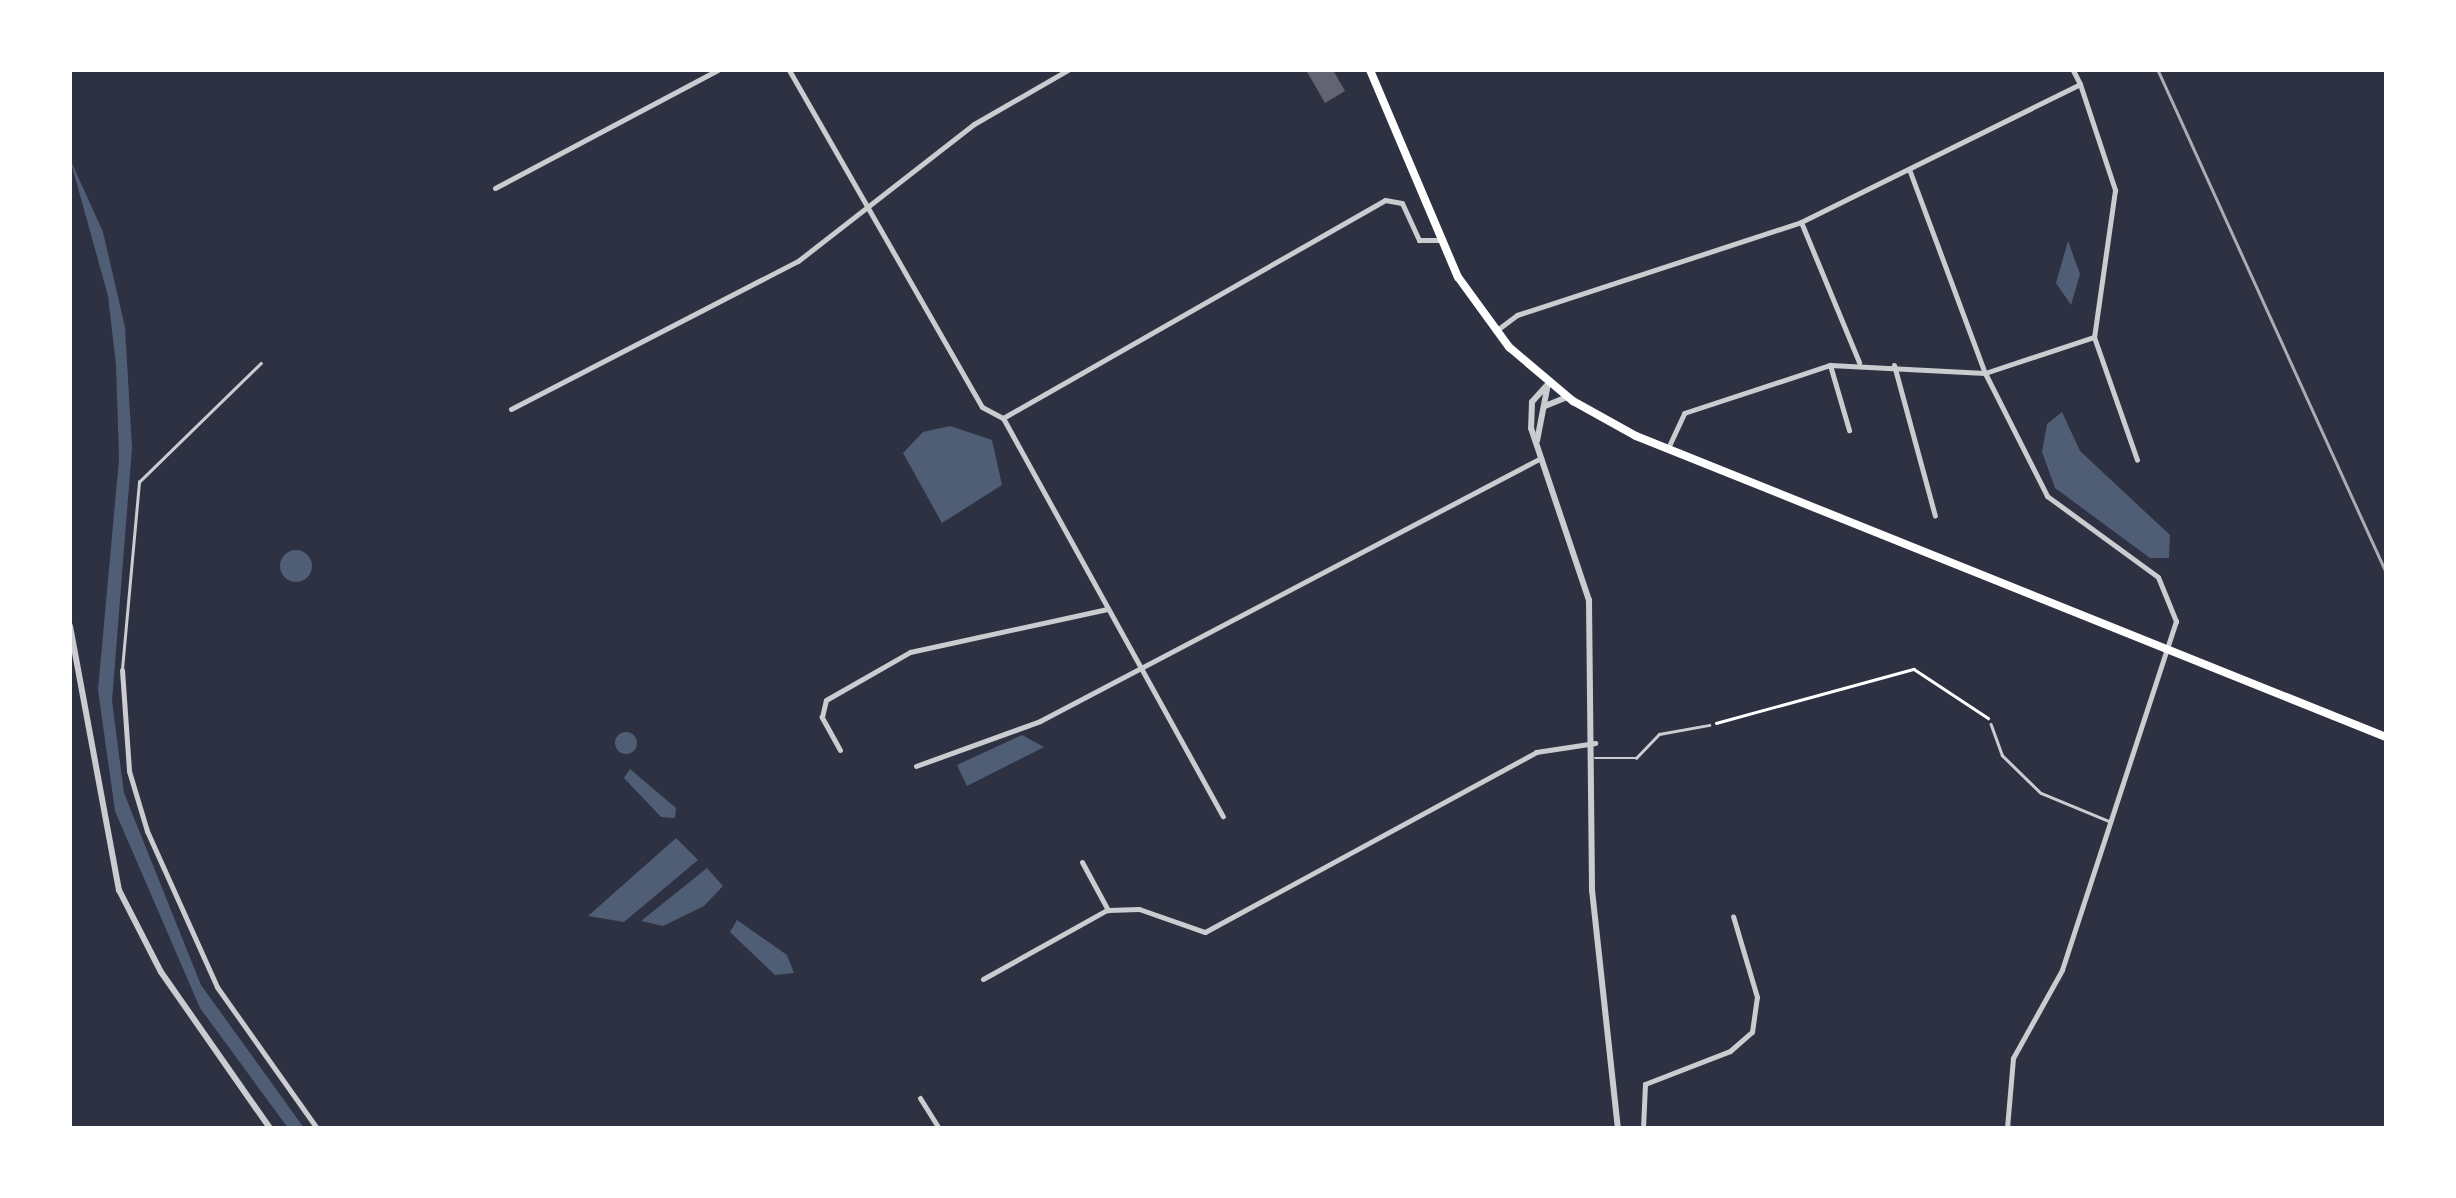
<!DOCTYPE html>
<html>
<head>
<meta charset="utf-8">
<style>
	body { margin:0 }
	#map { position:relative; width:2456px; height:1198px; overflow:hidden; background:#2d3142; font-family:Roboto,sans-serif }
	div>[style] { position:absolute }
	[style*='--x'] { left:calc(var(--x)*1px); top:calc(var(--y)*1px); width:calc(var(--w)*1px); rotate:calc(var(--a)*1deg) }
	.water>* { inset:0; background:#4f5d75 }
	.round { border-radius:50% }
	.building>* { inset:0; background:#626471 }
	.path>* { height:2.5px; margin:-1.25px; padding:0 1.25px; transform-origin:1.25px; border-radius:1.25px; background:#fff }
	.service>* { height:2.5px; margin:-1.25px; padding:0 1.25px; transform-origin:1.25px; border-radius:1.25px; background:#caccd0 }
	.minor>* { height:5px; margin:-2.5px; padding:0 2.5px; transform-origin:2.5px; border-radius:2.5px; background:#caccd0 }
	.tertiary>* { height:6px; margin:-3px; padding:0 3px; transform-origin:3px; border-radius:3px; background:#caccd0 }
	.primary>* { height:8px; margin:-4px; padding:0 4px; transform-origin:4px; border-radius:4px; background:#fff }
	.rail>* { height:2.5px; margin:-1.25px; padding:0 1.25px; transform-origin:1.25px; border-radius:1.25px; background:#abadb3 }
	span { translate:-50% -50%; white-space:nowrap; text-align:center; line-height:1.15; -webkit-text-stroke:10px #fff; paint-order:stroke }
	.frame { position:absolute; inset:0; border:72px solid #fff; pointer-events:none }
</style>
</head>
<body>
<div id="map">
	<div class="water">
		<div style="clip-path:polygon(70px 159px,103px 232px,125px 327px,132px 448px,112px 701px,124px 793px,201px 985px,304px 1128px,288px 1128px,200px 1008px,115px 811px,98px 690px,119px 459px,116px 365px,108px 296px)"></div>
		<div style="clip-path:polygon(2068px 241px,2080px 274px,2071px 305px,2056px 283px)"></div>
		<div style="clip-path:polygon(2062px 412px,2080px 451px,2170px 535px,2169px 558px,2150px 558px,2055px 488px,2042px 452px,2047px 424px)"></div>
		<div style="clip-path:polygon(950px 426px,992px 440px,1002px 485px,942px 523px,903px 453px,923px 432px)"></div>
		<div class="round" style="left:280px;top:550px;width:32px;height:32px"></div>
		<div class="round" style="left:615px;top:732px;width:22px;height:22px"></div>
		<div style="clip-path:polygon(1022px 735px,1044px 747px,967px 786px,957px 765px)"></div>
		<div style="clip-path:polygon(630px 769px,676px 808px,675px 818px,661px 817px,624px 778px)"></div>
		<div style="clip-path:polygon(676px 838px,698px 860px,624px 922px,588px 916px)"></div>
		<div style="clip-path:polygon(707px 868px,723px 886px,704px 906px,663px 926px,641px 921px)"></div>
		<div style="clip-path:polygon(737px 920px,787px 955px,794px 973px,775px 975px,730px 932px)"></div>
	</div>
	<div class="building">
		<div style="clip-path:polygon(1306px 70px,1333px 70px,1345px 91px,1325px 103px)"></div>
	</div>
	<div class="path">
		<div style="--x:1716;--y:723;--w:205;--a:-15.3"></div>
		<div style="--x:1914;--y:669;--w:89;--a:33.5"></div>
	</div>
	<div class="service">
		<div style="--x:122;--y:669;--w:188;--a:-84.8"></div>
		<div style="--x:139;--y:482;--w:170;--a:-44.3"></div>
		<div style="--x:1991;--y:724;--w:33;--a:70"></div>
		<div style="--x:2002;--y:755;--w:54;--a:44.3"></div>
		<div style="--x:2041;--y:793;--w:74;--a:22.4"></div>
		<div style="--x:1595;--y:758;--w:41;--a:0"></div>
		<div style="--x:1636;--y:758;--w:33;--a:-46"></div>
		<div style="--x:1659;--y:734;--w:51;--a:-10.2"></div>
	</div>
	<div class="minor">
		<div style="--x:789;--y:70;--w:388;--a:60.2"></div>
		<div style="--x:982;--y:407;--w:24;--a:28"></div>
		<div style="--x:1003;--y:418;--w:455;--a:61.1"></div>
		<div style="--x:2080;--y:84;--w:112;--a:71.7"></div>
		<div style="--x:2115;--y:190;--w:148;--a:98.1"></div>
		<div style="--x:2094;--y:337;--w:130;--a:70.7"></div>
		<div style="--x:1909;--y:169;--w:218;--a:69.6"></div>
		<div style="--x:1985;--y:373;--w:138;--a:63.2"></div>
		<div style="--x:2047;--y:496;--w:137;--a:36.1"></div>
		<div style="--x:2158;--y:577;--w:48;--a:67.8"></div>
		<div style="--x:2176;--y:621;--w:367;--a:108.1"></div>
		<div style="--x:2062;--y:970;--w:101;--a:119.1"></div>
		<div style="--x:2013;--y:1058;--w:70;--a:94.9"></div>
		<div style="--x:495;--y:188;--w:252;--a:-27.9"></div>
		<div style="--x:1801;--y:222;--w:152;--a:67.5"></div>
		<div style="--x:1497;--y:330;--w:25;--a:-37"></div>
		<div style="--x:1517;--y:315;--w:299;--a:-18.1"></div>
		<div style="--x:1801;--y:222;--w:311;--a:-26.3"></div>
		<div style="--x:2080;--y:84;--w:16;--a:-117"></div>
		<div style="--x:1830;--y:365;--w:68;--a:73.7"></div>
		<div style="--x:1894;--y:365;--w:156;--a:74.8"></div>
		<div style="--x:511;--y:409;--w:323;--a:-27.3"></div>
		<div style="--x:798;--y:261;--w:223;--a:-37.9"></div>
		<div style="--x:974;--y:124;--w:108;--a:-29.9"></div>
		<div style="--x:1003;--y:418;--w:440;--a:-29.7"></div>
		<div style="--x:1385;--y:200;--w:17;--a:10"></div>
		<div style="--x:1402;--y:203;--w:41;--a:65.3"></div>
		<div style="--x:1419;--y:240;--w:22;--a:0"></div>
		<div style="--x:1668;--y:448;--w:38;--a:-65"></div>
		<div style="--x:1684;--y:413;--w:154;--a:-18.2"></div>
		<div style="--x:1830;--y:365;--w:155;--a:3"></div>
		<div style="--x:1985;--y:373;--w:115;--a:-18.3"></div>
		<div style="--x:122;--y:670;--w:101;--a:86"></div>
		<div style="--x:129;--y:771;--w:63;--a:73.3"></div>
		<div style="--x:147;--y:831;--w:171;--a:65.8"></div>
		<div style="--x:217;--y:987;--w:173;--a:54.7"></div>
		<div style="--x:840;--y:750;--w:38;--a:-119"></div>
		<div style="--x:822;--y:717;--w:17;--a:-77"></div>
		<div style="--x:826;--y:700;--w:97;--a:-29.7"></div>
		<div style="--x:910;--y:652;--w:202;--a:-12.3"></div>
		<div style="--x:916;--y:766;--w:132;--a:-19.9"></div>
		<div style="--x:1040;--y:721;--w:566;--a:-27.7"></div>
		<div style="--x:1082;--y:862;--w:55;--a:61.6"></div>
		<div style="--x:1108;--y:910;--w:31;--a:-2"></div>
		<div style="--x:1139;--y:909;--w:70;--a:19.2"></div>
		<div style="--x:1205;--y:932;--w:377;--a:-28.5"></div>
		<div style="--x:1536;--y:752;--w:60;--a:-8.7"></div>
		<div style="--x:983;--y:979;--w:142;--a:-29.1"></div>
		<div style="--x:920;--y:1098;--w:36;--a:58"></div>
		<div style="--x:1643;--y:1128;--w:44;--a:-87.4"></div>
		<div style="--x:1645;--y:1084;--w:91;--a:-21.2"></div>
		<div style="--x:1730;--y:1051;--w:29;--a:-41"></div>
		<div style="--x:1752;--y:1032;--w:35;--a:-82"></div>
		<div style="--x:1757;--y:997;--w:84;--a:-106.5"></div>
	</div>
	<div class="tertiary">
		<div style="--x:1549;--y:383;--w:25;--a:132"></div>
		<div style="--x:1532;--y:402;--w:26;--a:92"></div>
		<div style="--x:1531;--y:428;--w:182;--a:71.4"></div>
		<div style="--x:1589;--y:600;--w:290;--a:89.4"></div>
		<div style="--x:1592;--y:890;--w:239;--a:83.8"></div>
		<div style="--x:1545;--y:406;--w:24;--a:-22"></div>
		<div style="--x:1537;--y:441;--w:58;--a:-79.1"></div>
		<div style="--x:70;--y:626;--w:269;--a:79.5"></div>
		<div style="--x:119;--y:890;--w:92;--a:62.9"></div>
		<div style="--x:161;--y:972;--w:190;--a:55.1"></div>
	</div>
	<div class="primary">
		<div style="--x:1370;--y:70;--w:225;--a:67"></div>
		<div style="--x:1458;--y:277;--w:87;--a:53.9"></div>
		<div style="--x:1509;--y:347;--w:84;--a:40.2"></div>
		<div style="--x:1573;--y:401;--w:72;--a:29.1"></div>
		<div style="--x:1636;--y:436;--w:808;--a:21.87"></div>
	</div>
	<div class="rail">
		<div style="--x:2158;--y:70;--w:551;--a:65.57"></div>
		<div style="--x:2386;--y:291;--w:82;--a:90"></div>
	</div>
	<div class="frame"></div>
</div>
</body>
</html>
